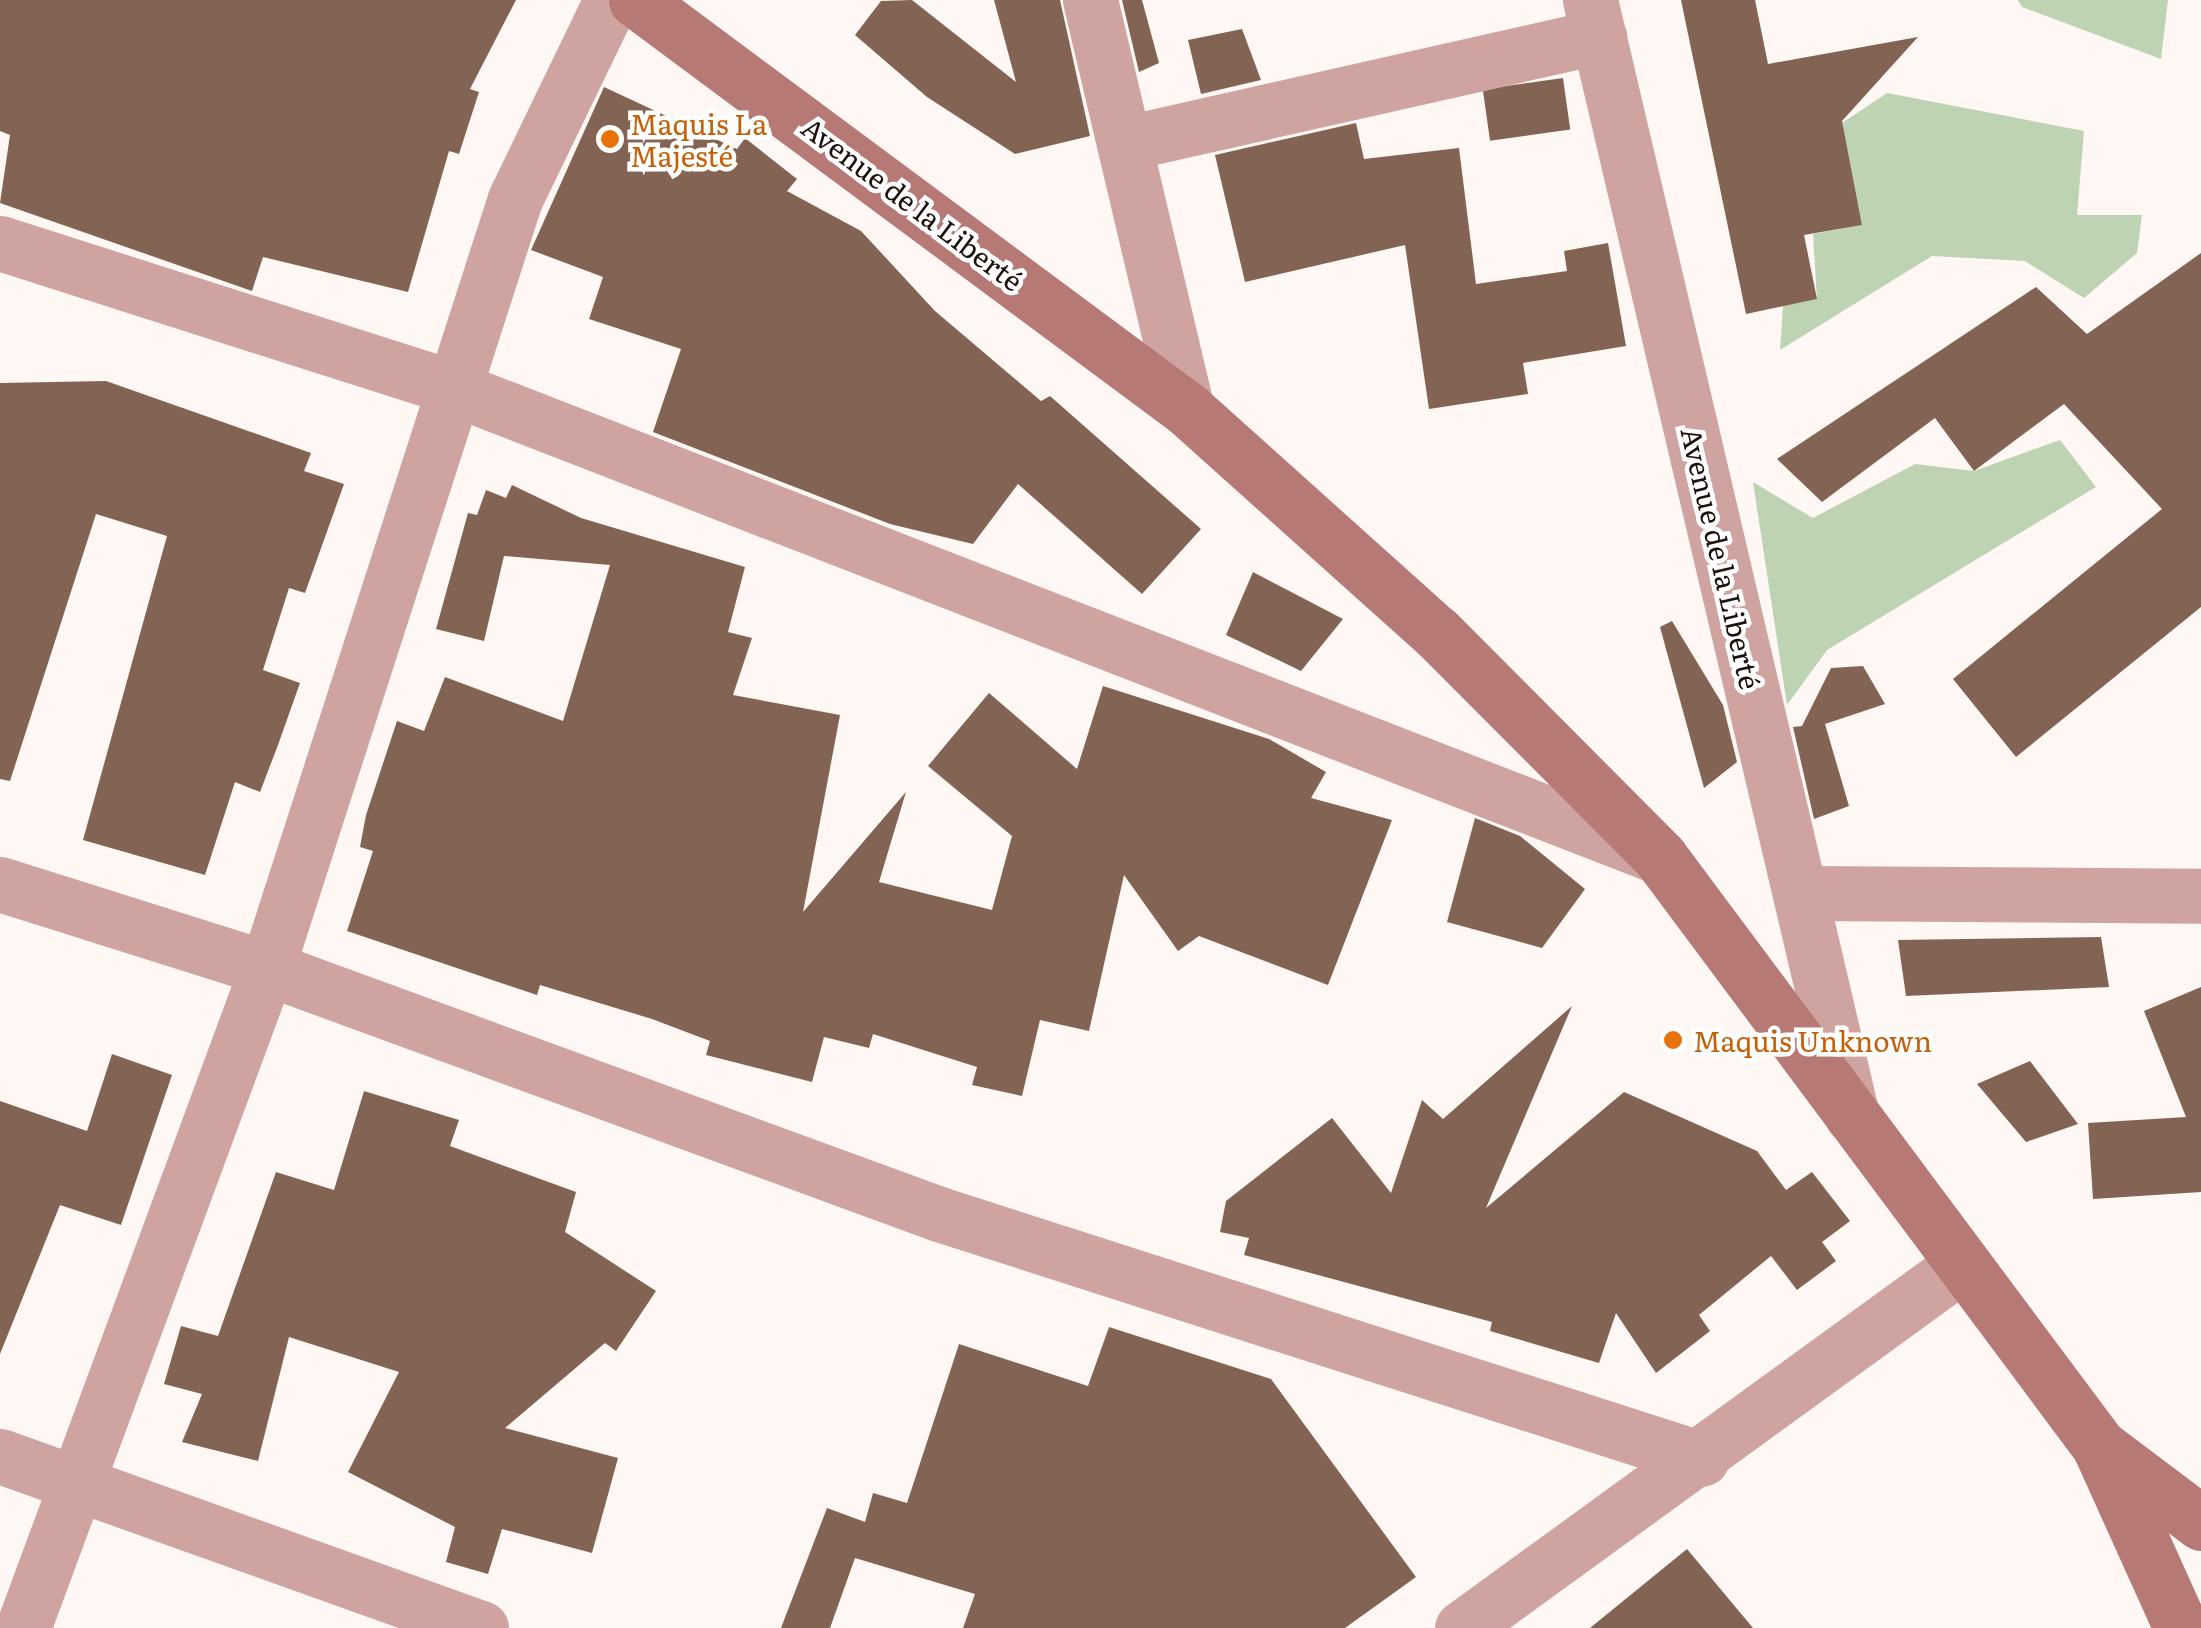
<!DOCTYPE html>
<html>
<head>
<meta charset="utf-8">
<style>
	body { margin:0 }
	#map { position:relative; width:2201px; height:1628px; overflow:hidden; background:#fef7f3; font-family:Literata,serif }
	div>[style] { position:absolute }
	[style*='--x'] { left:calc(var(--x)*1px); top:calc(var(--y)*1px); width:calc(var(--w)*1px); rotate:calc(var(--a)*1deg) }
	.green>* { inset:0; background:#bed3b4 }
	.building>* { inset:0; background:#836454; transform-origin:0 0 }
	.minor>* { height:55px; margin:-27.5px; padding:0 27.5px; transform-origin:27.5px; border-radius:27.5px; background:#cea3a0 }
	.secondary>* { height:55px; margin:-27.5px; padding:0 27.5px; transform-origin:27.5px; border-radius:27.5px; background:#b67976 }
	.dots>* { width:28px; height:28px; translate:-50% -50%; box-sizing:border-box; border:5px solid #fff; border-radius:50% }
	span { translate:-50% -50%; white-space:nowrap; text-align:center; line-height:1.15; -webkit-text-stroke:9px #fff; paint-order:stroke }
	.food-label { font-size:28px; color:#c56008 }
	.left { translate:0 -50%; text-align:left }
	.street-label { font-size:28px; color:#1d110b }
</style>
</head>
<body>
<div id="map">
	<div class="green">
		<div style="clip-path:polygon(2018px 0,2168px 0,2161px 59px,2022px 7px)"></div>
		<div style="clip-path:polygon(1887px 93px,2084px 131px,2077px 215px,2142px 215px,2137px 253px,2084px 298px,2025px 261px,1932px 256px,1780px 350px,1783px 306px,1817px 299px,1813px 234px,1862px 225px,1842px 123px)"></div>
		<div style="clip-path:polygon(2060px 440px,2096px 487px,1827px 650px,1787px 705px,1753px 482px,1813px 518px,1915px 464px,1974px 471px)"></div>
	</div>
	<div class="building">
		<div style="clip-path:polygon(0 0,516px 0,470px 89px,479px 92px,459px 154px,449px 151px,408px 292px,263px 257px,252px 291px,0 203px,10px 135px,0 131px)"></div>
		<div style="clip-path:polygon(912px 0,1016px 82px,994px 0,1060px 0,1090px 136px,1015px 154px,927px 97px,855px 35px,881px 1px)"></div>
		<div style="clip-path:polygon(1122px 0,1142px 0,1159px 63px,1139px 72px)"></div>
		<div style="clip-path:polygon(1681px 0,1755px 0,1768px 64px,1918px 37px,1842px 121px,1862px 225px,1804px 235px,1817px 299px,1746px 314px)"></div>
		<div style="clip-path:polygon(1242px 29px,1261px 80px,1201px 94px,1188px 40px)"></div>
		<div style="left:1563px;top:78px;width:52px;height:81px;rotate:82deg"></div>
		<div style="clip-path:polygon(604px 87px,737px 149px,745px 138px,797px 179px,787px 191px,861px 231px,935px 311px,1041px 401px,1050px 396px,1201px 529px,1142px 594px,1018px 484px,973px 544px,890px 524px,653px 432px,681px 349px,589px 319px,603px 277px,531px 250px)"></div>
		<div style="clip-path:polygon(1356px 123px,1364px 159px,1459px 148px,1476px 284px,1567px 271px,1564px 251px,1608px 243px,1626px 346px,1523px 363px,1528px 394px,1429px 409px,1405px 245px,1245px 282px,1215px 155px)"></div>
		<div style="clip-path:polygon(2201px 253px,2201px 607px,2016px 757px,1953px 679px,2162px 509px,2064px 404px,1974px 471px,1935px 418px,1822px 502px,1777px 459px,2036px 287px,2087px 334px)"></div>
		<div style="clip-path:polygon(106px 381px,311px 453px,304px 471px,344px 484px,305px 593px,289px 588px,263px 670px,300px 683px,278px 745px,260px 792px,235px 782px,205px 875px,83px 840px,167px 536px,96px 514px,10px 781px,0 779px,0 383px)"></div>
		<div style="clip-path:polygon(512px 485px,581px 518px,745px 567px,728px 632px,752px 638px,733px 695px,840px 715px,803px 912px,906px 792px,879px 882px,992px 910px,1012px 836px,928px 766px,989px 693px,1077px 769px,1103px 686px,1269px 739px,1326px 772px,1311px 798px,1392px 820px,1328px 985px,1199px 936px,1178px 951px,1124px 875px,1089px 1031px,1040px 1020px,1022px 1096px,972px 1085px,977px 1067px,873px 1034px,869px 1048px,824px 1037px,812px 1082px,706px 1055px,710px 1041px,652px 1019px,540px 985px,537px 995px,347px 931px,373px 851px,360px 847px,366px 815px,397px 721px,424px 731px,445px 677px,563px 721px,610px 565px,504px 556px,484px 641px,436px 629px,468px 513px,477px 515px,486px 490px,506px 498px)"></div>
		<div style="clip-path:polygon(1253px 572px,1343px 619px,1301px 671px,1226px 635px)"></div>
		<div style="clip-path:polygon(1672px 621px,1723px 705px,1737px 762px,1704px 788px,1660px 627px)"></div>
		<div style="clip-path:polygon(1863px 666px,1885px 704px,1825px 724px,1849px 806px,1814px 819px,1793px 727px,1802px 726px,1831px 668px)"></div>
		<div style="clip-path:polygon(1475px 818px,1520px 836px,1585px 889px,1542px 948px,1447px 922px)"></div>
		<div style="clip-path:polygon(2101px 937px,2109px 987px,1906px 996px,1898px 940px)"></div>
		<div style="clip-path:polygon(2201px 987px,2201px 1192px,2093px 1199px,2088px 1123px,2186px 1117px,2144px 1011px)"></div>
		<div style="clip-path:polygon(1572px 1006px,1486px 1208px,1624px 1092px,1757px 1151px,1786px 1190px,1812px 1172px,1850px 1221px,1822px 1242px,1836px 1261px,1797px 1290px,1771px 1256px,1699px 1315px,1710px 1331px,1656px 1373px,1616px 1313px,1599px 1363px,1490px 1331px,1492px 1322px,1244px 1255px,1249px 1238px,1220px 1232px,1226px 1201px,1332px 1118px,1391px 1193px,1422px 1100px,1443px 1119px)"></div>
		<div style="clip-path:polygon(112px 1054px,172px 1075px,121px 1225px,60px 1205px,0 1354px,0 1101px,87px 1131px)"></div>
		<div style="clip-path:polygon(2030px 1061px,2078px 1124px,2026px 1142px,1977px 1084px)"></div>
		<div style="clip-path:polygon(364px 1091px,459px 1120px,450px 1146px,576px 1192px,565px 1232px,656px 1291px,616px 1351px,605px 1343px,505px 1428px,618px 1458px,592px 1553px,502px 1529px,488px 1574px,446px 1562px,455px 1527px,348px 1472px,399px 1372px,289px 1337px,258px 1461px,182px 1442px,202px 1394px,164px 1384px,181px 1326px,218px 1336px,276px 1172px,334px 1190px)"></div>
		<div style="clip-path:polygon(1109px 1327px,1271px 1379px,1416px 1577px,1345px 1628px,963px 1628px,975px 1594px,855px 1558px,830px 1628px,781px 1628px,827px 1508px,865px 1522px,873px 1493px,907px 1503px,959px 1344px,1088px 1386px)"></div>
		<div style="clip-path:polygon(1687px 1549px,1753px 1628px,1590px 1628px)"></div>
	</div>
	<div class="minor">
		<div style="--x:1090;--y:0;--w:420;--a:76.7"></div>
		<div style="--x:1590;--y:0;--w:1146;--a:76.79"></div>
		<div style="--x:1126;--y:143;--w:485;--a:-12.7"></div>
		<div style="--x:0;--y:243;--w:470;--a:17.7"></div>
		<div style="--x:448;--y:386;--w:1300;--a:21.24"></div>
		<div style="--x:0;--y:884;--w:280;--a:17.5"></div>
		<div style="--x:267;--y:968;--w:716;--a:20.11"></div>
		<div style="--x:939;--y:1214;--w:801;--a:17.8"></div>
		<div style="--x:1803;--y:893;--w:398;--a:0.4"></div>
		<div style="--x:0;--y:1456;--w:511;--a:19.68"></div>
		<div style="--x:23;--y:1628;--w:704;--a:-69.71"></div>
		<div style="--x:267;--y:968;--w:808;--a:-72.13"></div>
		<div style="--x:515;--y:199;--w:221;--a:-64.2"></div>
		<div style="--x:1462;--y:1628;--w:619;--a:-36"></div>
	</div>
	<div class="secondary">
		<div style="--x:636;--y:0;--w:686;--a:36.59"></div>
		<div style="--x:1187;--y:409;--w:336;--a:41.9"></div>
		<div style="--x:1437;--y:633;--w:316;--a:45.1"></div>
		<div style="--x:1660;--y:857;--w:735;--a:53.3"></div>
		<div style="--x:2099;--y:1446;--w:200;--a:65.7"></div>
		<div style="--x:2099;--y:1446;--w:128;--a:37"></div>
	</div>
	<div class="dots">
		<div style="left:610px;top:139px;background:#e8710a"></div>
		<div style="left:1673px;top:1040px;background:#e8710a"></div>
	</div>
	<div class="food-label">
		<span class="left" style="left:630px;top:139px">Maquis La<br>Majesté</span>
		<span class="left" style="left:1693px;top:1040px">Maquis Unknown</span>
	</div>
	<div class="street-label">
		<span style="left:913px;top:203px;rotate:37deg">Avenue de la Liberté</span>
		<span style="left:1722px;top:558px;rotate:77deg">Avenue de la Liberté</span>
	</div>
</div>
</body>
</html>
